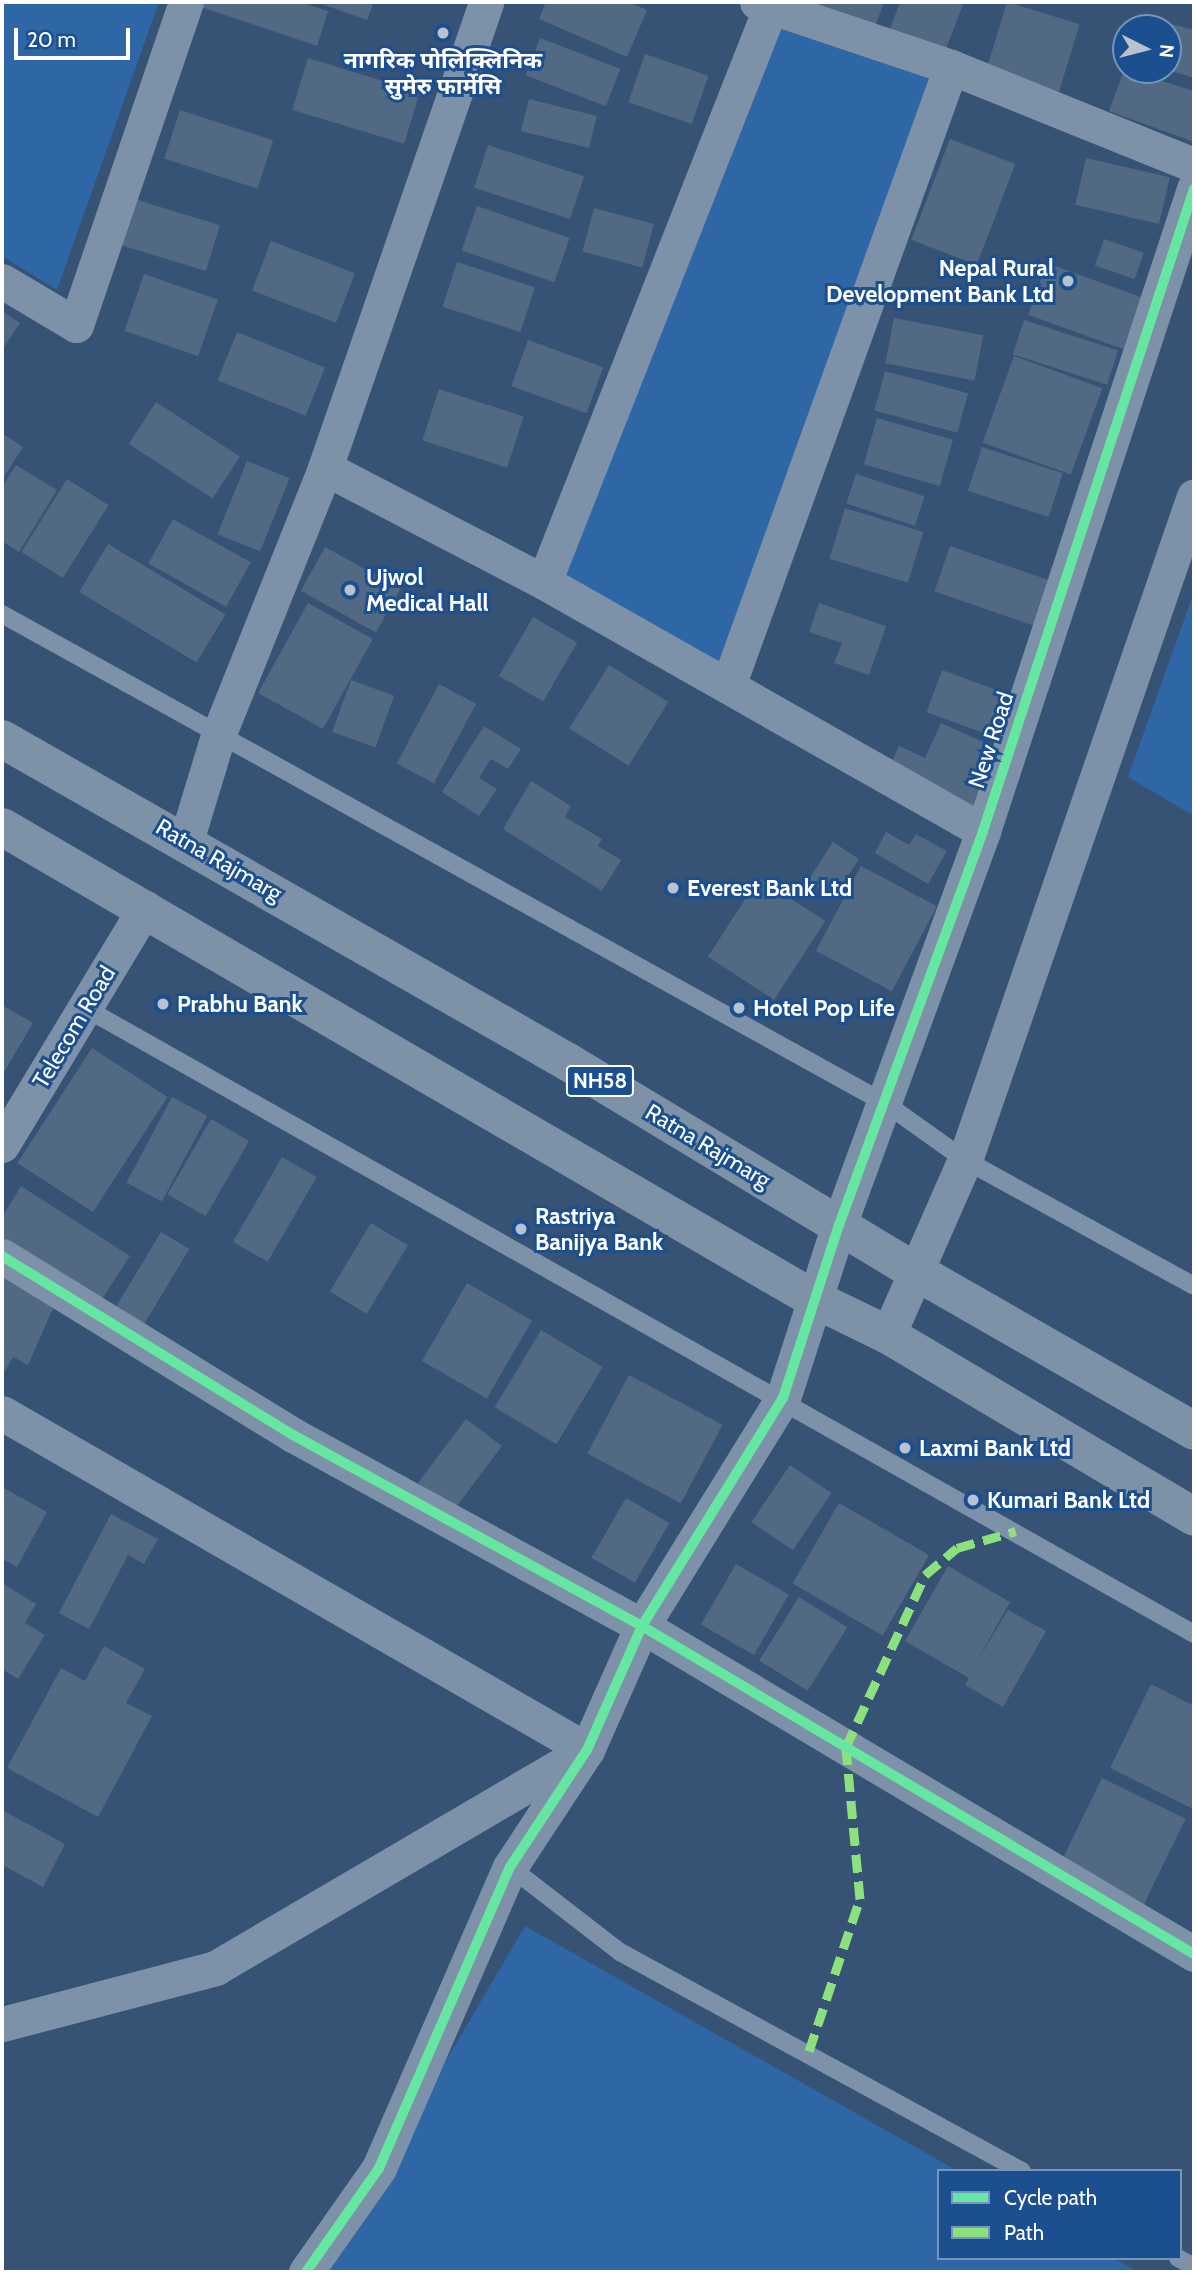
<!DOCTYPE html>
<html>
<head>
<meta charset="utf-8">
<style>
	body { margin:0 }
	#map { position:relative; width:1196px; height:2274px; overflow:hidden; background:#365274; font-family:Cabin,"Noto Sans Devanagari",sans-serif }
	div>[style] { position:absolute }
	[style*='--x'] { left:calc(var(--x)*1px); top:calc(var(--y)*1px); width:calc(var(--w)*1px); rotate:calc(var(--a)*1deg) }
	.green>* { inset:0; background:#2f66a5 }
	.building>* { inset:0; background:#526984; transform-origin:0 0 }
	.lane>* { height:18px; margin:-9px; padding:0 9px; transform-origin:9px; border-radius:9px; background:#7d92a8 }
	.street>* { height:35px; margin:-17.5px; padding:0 17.5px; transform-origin:17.5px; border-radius:17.5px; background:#7d92a8 }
	.highway>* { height:38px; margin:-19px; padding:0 19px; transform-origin:19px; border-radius:19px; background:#7e92a7 }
	.quiet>* { height:9px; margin-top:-4.5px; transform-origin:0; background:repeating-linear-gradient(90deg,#8de07e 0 18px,transparent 0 27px) }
	.cycleway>* { height:10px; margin:-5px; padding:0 5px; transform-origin:5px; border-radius:5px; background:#66e7a1 }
	.dots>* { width:19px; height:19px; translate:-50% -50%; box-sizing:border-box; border:4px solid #1b4f8f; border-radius:50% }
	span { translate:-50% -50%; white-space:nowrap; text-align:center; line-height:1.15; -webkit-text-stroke:6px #1b4f8f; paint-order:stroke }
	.shield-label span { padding:2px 5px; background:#1b4f8f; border:2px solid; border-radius:5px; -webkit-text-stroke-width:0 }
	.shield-label { font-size:21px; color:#fff; font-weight:700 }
	.poi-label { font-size:23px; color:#fff; font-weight:700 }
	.right { translate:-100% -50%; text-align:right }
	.left { translate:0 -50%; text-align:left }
	.street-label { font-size:23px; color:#fff }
	.frame { position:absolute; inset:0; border:4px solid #fff; pointer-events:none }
	.legend { position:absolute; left:937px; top:2169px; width:245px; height:91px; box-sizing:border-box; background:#1b4f8f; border:2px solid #7695bc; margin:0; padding:9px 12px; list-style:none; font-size:21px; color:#fff }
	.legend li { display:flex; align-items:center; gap:14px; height:35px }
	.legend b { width:35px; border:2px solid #7695bc }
	.north { position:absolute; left:1112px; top:14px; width:70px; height:70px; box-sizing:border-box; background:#1b4f8f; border:2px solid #7695bc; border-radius:50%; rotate:96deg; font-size:19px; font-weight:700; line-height:28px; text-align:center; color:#fff }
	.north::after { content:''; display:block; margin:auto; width:24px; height:32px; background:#b9c2ce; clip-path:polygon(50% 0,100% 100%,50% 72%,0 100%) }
	.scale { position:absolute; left:14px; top:28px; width:116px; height:32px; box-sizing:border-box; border:4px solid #fff; border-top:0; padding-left:9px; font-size:21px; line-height:24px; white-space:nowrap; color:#fff; -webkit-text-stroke:5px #1b4f8f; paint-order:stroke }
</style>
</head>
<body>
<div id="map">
	<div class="green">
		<div style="clip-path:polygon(2px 2px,159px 2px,57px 290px,2px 256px)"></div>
		<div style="clip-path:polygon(771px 6px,951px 67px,728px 686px,544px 582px)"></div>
		<div style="clip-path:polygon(1194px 592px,1194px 816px,1128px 777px)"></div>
		<div style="clip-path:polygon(525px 1926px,958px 2171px,939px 2171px,939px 2258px,1113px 2258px,1138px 2272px,322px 2272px)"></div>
	</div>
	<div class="building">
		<div style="clip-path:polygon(203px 2px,300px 2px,328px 11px,317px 46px,201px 7px)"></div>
		<div style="clip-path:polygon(316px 2px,374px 2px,367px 20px)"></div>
		<div style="clip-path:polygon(546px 2px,629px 2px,647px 10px,627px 57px,539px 19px)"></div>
		<div style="clip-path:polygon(798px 2px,884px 2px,874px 30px)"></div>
		<div style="clip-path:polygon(900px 2px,964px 2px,945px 51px,890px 29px)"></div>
		<div style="left:1007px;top:2px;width:76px;height:77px;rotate:17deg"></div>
		<div style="clip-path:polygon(1149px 18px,1194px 30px,1194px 78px,1168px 70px,1168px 28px,1146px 28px)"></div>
		<div style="left:540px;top:38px;width:86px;height:40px;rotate:21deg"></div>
		<div style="left:645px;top:54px;width:67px;height:51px;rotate:19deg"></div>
		<div style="left:308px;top:58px;width:117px;height:54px;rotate:17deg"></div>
		<div style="clip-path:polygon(1126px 65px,1126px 70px,1194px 91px,1194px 142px,1109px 111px)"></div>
		<div style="left:529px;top:99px;width:70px;height:33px;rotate:14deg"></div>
		<div style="left:180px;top:110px;width:98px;height:51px;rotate:18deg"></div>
		<div style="left:950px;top:139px;width:70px;height:108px;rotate:21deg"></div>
		<div style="left:488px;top:145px;width:101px;height:45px;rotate:18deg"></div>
		<div style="left:1086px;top:158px;width:86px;height:48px;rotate:13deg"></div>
		<div style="left:131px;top:198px;width:93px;height:48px;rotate:17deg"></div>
		<div style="left:477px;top:206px;width:98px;height:47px;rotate:19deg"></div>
		<div style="left:594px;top:208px;width:62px;height:45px;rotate:15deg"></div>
		<div style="left:1104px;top:239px;width:42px;height:28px;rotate:19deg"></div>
		<div style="left:271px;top:241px;width:90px;height:53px;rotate:21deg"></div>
		<div style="left:457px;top:262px;width:82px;height:47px;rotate:18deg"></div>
		<div style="left:1047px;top:263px;width:101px;height:55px;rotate:20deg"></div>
		<div style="left:144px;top:274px;width:78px;height:60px;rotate:19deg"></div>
		<div style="clip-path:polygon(2px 311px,20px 323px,2px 350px)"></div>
		<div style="left:894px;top:318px;width:91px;height:46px;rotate:11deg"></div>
		<div style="left:1024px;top:320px;width:99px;height:36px;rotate:18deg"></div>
		<div style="left:237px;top:332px;width:95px;height:52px;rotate:22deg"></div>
		<div style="left:528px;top:340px;width:80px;height:49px;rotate:20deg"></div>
		<div style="left:1014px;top:356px;width:94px;height:92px;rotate:20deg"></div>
		<div style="left:885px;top:371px;width:86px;height:41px;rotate:15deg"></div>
		<div style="left:439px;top:389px;width:89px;height:54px;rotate:18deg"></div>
		<div style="left:156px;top:402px;width:100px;height:50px;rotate:33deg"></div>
		<div style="left:877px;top:418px;width:79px;height:48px;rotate:16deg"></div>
		<div style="clip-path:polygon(2px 433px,23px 447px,2px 480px)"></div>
		<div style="left:982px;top:447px;width:85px;height:46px;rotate:18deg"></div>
		<div style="left:247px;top:461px;width:46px;height:79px;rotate:22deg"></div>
		<div style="clip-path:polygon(16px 465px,57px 490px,19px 552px,2px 541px,2px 487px)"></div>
		<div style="left:856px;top:474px;width:72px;height:31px;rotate:18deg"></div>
		<div style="left:67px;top:479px;width:49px;height:86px;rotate:32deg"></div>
		<div style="left:845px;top:508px;width:82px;height:53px;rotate:17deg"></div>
		<div style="left:173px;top:519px;width:89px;height:51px;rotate:29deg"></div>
		<div style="left:108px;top:544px;width:137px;height:56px;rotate:31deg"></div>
		<div style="left:950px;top:546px;width:111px;height:48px;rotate:19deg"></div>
		<div style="left:325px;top:547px;width:86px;height:50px;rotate:29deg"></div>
		<div style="left:308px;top:603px;width:74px;height:103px;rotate:29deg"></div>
		<div style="clip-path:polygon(819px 603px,886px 626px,869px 675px,834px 663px,842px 643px,809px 632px)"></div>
		<div style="left:533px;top:617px;width:51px;height:68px;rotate:30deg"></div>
		<div style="left:609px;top:665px;width:70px;height:75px;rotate:32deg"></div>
		<div style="left:942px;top:670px;width:85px;height:45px;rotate:20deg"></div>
		<div style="left:351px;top:680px;width:46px;height:55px;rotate:20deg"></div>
		<div style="left:439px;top:684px;width:42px;height:90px;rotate:28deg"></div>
		<div style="clip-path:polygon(941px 723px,1001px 750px,973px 811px,887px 772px,899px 746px,925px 758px)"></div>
		<div style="clip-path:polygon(484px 726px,521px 749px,508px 769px,491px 759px,479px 778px,497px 789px,479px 816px,442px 792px)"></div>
		<div style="clip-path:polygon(531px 781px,571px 806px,565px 817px,602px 839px,598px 846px,621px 860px,602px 891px,503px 829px)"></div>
		<div style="clip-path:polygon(886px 832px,909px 845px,916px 834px,947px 851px,928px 884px,875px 853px)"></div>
		<div style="left:833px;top:842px;width:31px;height:46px;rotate:33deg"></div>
		<div style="left:861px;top:866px;width:86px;height:96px;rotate:28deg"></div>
		<div style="left:759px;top:878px;width:79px;height:94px;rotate:33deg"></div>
		<div style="clip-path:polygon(2px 1005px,33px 1023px,4px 1072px,2px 1070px)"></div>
		<div style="left:92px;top:1048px;width:90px;height:137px;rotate:33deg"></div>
		<div style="left:172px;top:1097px;width:40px;height:97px;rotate:28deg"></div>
		<div style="left:211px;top:1119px;width:44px;height:87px;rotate:30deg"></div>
		<div style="left:282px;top:1157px;width:40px;height:98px;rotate:30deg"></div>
		<div style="clip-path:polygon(21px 1186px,130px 1256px,100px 1302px,2px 1239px,2px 1217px)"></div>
		<div style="left:371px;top:1223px;width:43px;height:80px;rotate:31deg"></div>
		<div style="left:161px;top:1232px;width:33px;height:92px;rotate:31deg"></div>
		<div style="clip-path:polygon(2px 1275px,55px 1304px,28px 1365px,13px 1357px,2px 1376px)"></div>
		<div style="left:467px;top:1283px;width:75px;height:90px;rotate:30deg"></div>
		<div style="left:541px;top:1330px;width:72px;height:90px;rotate:31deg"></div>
		<div style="left:629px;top:1375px;width:106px;height:89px;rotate:28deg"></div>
		<div style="left:466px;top:1419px;width:45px;height:80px;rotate:37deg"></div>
		<div style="left:790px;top:1465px;width:50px;height:69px;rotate:34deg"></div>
		<div style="clip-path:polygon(2px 1487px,47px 1512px,17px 1567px,2px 1559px)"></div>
		<div style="left:626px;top:1498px;width:50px;height:69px;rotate:30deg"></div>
		<div style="left:839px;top:1503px;width:104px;height:93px;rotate:30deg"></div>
		<div style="clip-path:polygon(111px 1514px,158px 1539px,144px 1564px,128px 1555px,89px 1629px,59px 1613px)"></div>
		<div style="left:736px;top:1564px;width:61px;height:70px;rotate:30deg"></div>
		<div style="clip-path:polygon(948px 1566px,1010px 1602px,975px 1665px,1008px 1610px,1046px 1631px,1003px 1707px,965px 1685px,969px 1678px,905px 1641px)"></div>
		<div style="clip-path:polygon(2px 1583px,36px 1604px,25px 1623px,45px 1635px,18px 1679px,2px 1669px)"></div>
		<div style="left:799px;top:1597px;width:57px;height:75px;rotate:32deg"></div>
		<div style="clip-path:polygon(104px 1646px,145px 1669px,126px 1703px,152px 1716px,98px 1817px,7px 1768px,61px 1668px,85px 1681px)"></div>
		<div style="clip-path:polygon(1151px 1684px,1194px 1706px,1193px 1809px,1110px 1768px)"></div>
		<div style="left:1102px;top:1778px;width:93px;height:98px;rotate:26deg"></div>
		<div style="clip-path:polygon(2px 1810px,65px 1844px,43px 1887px,2px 1865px)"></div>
	</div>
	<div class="lane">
		<div style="--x:2;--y:614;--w:1009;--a:28.98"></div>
		<div style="--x:885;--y:1103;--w:98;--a:35.5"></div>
		<div style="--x:965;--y:1160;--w:261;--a:28.8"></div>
		<div style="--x:85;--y:1008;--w:1273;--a:29.44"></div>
		<div style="--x:510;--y:1867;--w:139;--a:37.7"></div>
		<div style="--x:620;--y:1952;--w:458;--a:28.6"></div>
		<div style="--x:1178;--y:2258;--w:18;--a:29"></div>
	</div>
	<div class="street">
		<div style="--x:757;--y:2;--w:205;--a:18.5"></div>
		<div style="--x:951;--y:67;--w:262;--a:22"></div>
		<div style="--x:2;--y:281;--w:86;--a:30.7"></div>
		<div style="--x:76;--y:325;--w:341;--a:-71.2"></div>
		<div style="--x:325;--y:468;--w:247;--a:27.5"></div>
		<div style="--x:544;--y:582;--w:505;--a:29.56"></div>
		<div style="--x:544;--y:582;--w:619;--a:-68.49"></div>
		<div style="--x:728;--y:686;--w:658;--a:-70.19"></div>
		<div style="--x:186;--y:841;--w:110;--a:-73.1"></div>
		<div style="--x:218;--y:736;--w:289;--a:-68.2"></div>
		<div style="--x:325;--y:468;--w:493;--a:-70.9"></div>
		<div style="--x:2;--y:1145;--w:277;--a:-58.9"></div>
		<div style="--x:2;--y:1256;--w:342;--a:31.6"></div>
		<div style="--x:293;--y:1435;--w:398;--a:28.7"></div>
		<div style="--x:642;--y:1626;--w:642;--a:30.72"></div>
		<div style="--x:888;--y:1335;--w:191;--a:-66.3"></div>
		<div style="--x:965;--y:1160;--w:702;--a:-70.97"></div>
		<div style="--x:2;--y:1413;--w:675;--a:29.94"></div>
		<div style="--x:587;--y:1750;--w:430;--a:149.6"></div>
		<div style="--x:216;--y:1968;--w:221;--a:165.3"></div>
		<div style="--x:306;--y:2272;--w:127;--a:-54.9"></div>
		<div style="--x:379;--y:2168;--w:328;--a:-66.5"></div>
		<div style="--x:510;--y:1867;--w:140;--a:-56.7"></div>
		<div style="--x:587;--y:1750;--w:136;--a:-66.1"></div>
		<div style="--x:642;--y:1626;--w:268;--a:-58.3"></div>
		<div style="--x:783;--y:1398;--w:182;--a:-72.1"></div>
		<div style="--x:839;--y:1225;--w:419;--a:-69.9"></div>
		<div style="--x:983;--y:831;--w:676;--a:-71.81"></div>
	</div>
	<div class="highway">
		<div style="--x:2;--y:739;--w:652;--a:29.71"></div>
		<div style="--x:568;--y:1062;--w:405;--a:31.1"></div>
		<div style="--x:915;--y:1271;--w:322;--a:29.8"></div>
		<div style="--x:2;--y:827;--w:939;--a:30.17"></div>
		<div style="--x:814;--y:1299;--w:82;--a:25.9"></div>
		<div style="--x:888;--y:1335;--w:356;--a:30.7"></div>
	</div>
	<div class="quiet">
		<div style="--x:809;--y:2051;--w:160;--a:-71.5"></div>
		<div style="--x:860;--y:1899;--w:153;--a:-95.3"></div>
		<div style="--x:846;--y:1747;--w:189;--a:-65.3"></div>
		<div style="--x:925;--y:1575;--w:42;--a:-40.2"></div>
		<div style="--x:957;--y:1548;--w:61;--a:-16.1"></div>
	</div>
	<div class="cycleway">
		<div style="--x:2;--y:1256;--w:342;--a:31.6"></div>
		<div style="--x:293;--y:1435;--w:398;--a:28.7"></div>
		<div style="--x:642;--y:1626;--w:642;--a:30.72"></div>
		<div style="--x:306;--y:2272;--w:127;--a:-54.9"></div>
		<div style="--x:379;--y:2168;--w:328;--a:-66.5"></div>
		<div style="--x:510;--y:1867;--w:140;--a:-56.7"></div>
		<div style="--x:587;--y:1750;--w:136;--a:-66.1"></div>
		<div style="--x:642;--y:1626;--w:268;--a:-58.3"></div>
		<div style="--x:783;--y:1398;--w:182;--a:-72.1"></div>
		<div style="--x:839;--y:1225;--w:419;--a:-69.9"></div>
		<div style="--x:983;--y:831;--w:676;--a:-71.81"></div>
	</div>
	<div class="dots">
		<div style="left:443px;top:33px;background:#b9c2ce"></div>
		<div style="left:1068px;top:281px;background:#b9c2ce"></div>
		<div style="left:350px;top:590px;background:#b9c2ce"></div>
		<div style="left:673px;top:888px;background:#b9c2ce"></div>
		<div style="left:163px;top:1004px;background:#b9c2ce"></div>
		<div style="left:739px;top:1008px;background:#b9c2ce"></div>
		<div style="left:521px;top:1229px;background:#b9c2ce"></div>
		<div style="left:905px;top:1448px;background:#b9c2ce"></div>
		<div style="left:973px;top:1500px;background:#b9c2ce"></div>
	</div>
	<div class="shield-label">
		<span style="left:600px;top:1081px">NH58</span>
	</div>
	<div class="poi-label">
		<span style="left:443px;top:73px">नागरिक पोलिक्लिनिक<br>सुमेरु फार्मेसि</span>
		<span class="right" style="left:1054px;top:281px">Nepal Rural<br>Development Bank Ltd</span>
		<span class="left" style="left:366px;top:590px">Ujwol<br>Medical Hall</span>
		<span class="left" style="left:687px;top:888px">Everest Bank Ltd</span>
		<span class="left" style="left:177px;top:1004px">Prabhu Bank</span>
		<span class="left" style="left:753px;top:1008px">Hotel Pop Life</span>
		<span class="left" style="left:535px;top:1229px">Rastriya<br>Banijya Bank</span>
		<span class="left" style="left:919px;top:1448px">Laxmi Bank Ltd</span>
		<span class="left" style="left:987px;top:1500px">Kumari Bank Ltd</span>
	</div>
	<div class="street-label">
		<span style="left:991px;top:740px;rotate:-72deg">New Road</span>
		<span style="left:219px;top:860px;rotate:30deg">Ratna Rajmarg</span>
		<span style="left:74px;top:1027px;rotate:-59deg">Telecom Road</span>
		<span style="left:708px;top:1146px;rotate:31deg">Ratna Rajmarg</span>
	</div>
	<div class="frame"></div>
	<ul class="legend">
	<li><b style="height:9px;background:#66e7a1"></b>Cycle path</li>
	<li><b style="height:9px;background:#8de07e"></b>Path</li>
	</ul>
	<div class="north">N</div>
	<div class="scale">20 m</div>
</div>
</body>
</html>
